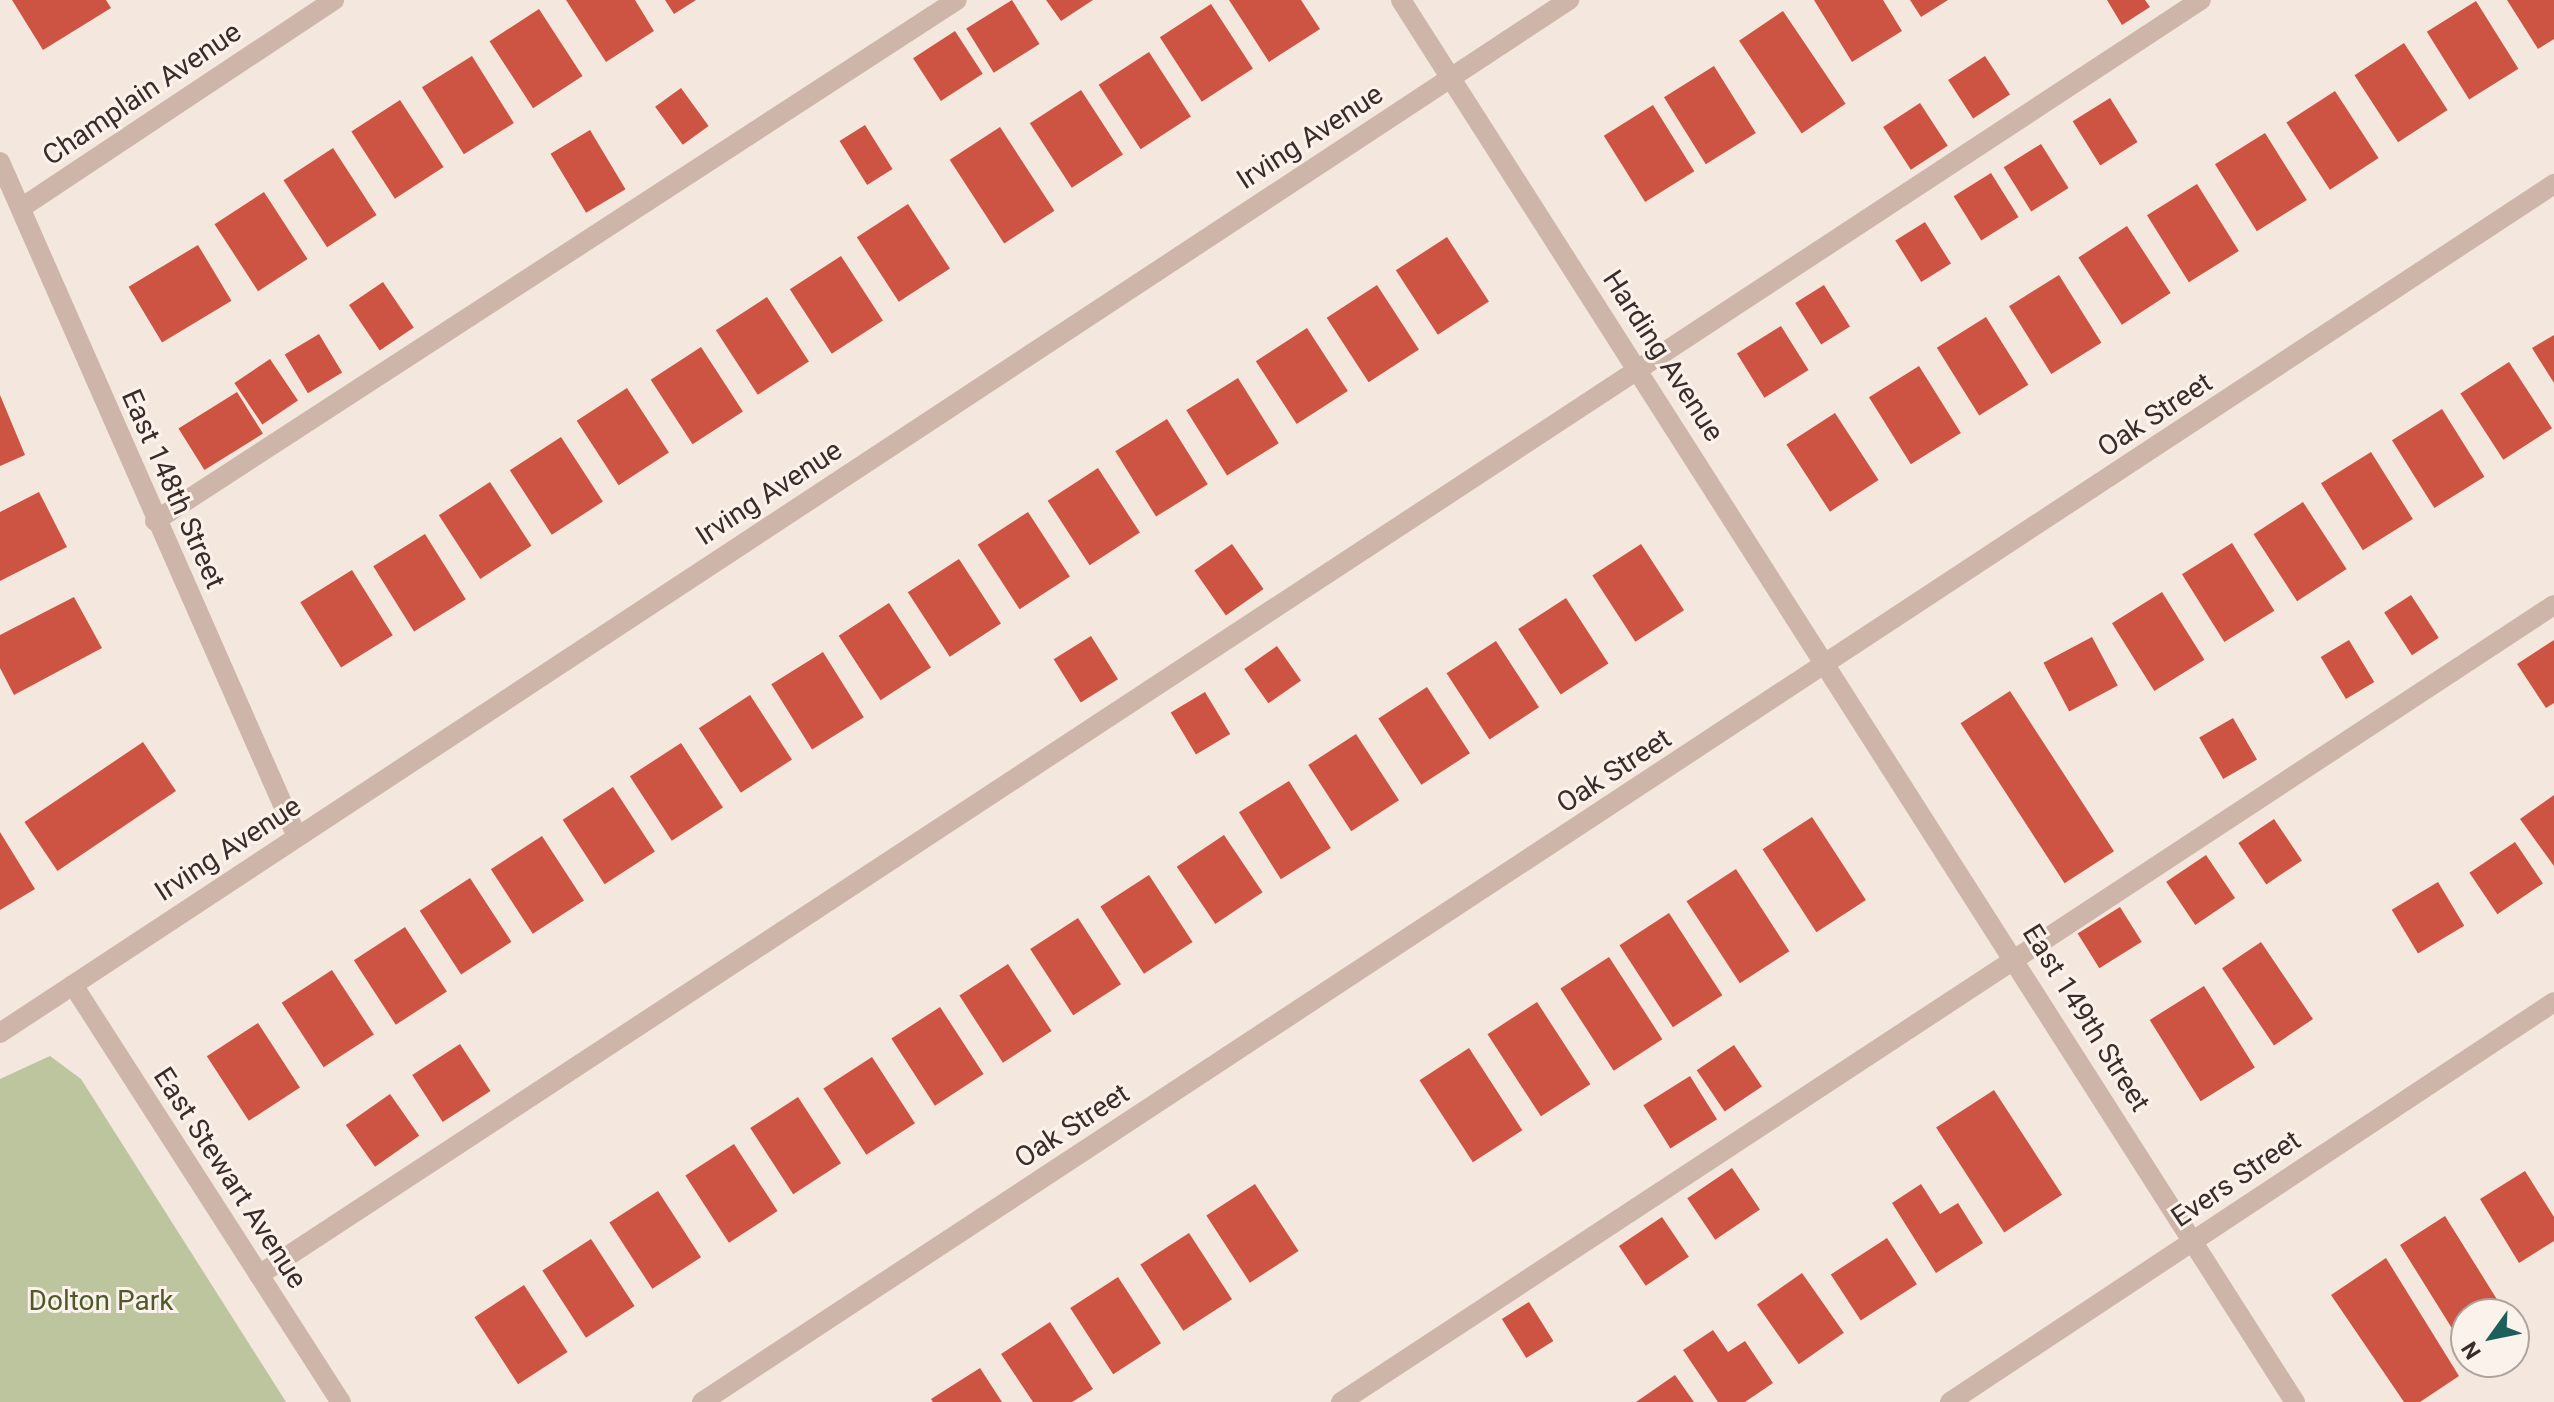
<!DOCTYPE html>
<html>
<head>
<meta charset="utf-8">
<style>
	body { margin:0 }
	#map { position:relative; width:2554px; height:1402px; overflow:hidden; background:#f4e7de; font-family:Roboto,sans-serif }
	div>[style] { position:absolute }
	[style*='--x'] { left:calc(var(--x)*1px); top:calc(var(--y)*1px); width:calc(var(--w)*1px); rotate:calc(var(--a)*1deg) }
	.green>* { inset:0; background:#bcc59d }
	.building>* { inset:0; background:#cd5443; transform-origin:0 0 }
	.service>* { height:20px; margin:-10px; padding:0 10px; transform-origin:10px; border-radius:10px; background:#cdb5a9 }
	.minor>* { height:20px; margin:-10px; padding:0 10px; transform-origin:10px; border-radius:10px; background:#cdb5a9 }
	span { translate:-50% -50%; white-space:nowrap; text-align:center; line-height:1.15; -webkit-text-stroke:6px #fbf2eb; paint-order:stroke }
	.street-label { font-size:28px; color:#3a2c29 }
	.park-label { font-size:28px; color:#4f5a2b }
	.north { position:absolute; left:2450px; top:1298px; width:80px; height:80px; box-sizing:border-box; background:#fbf2eb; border:2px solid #aea39d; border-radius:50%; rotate:237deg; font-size:22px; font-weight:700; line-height:32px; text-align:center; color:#3a2c29 }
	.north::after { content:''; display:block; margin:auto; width:28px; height:36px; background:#1c5f5b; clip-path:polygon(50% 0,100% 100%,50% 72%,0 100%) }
</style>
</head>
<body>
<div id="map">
	<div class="green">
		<div style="clip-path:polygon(50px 1056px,81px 1079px,286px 1402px,0 1402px,0 1079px)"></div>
	</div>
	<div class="building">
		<div style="clip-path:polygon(12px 0,106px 0,111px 8px,43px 50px)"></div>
		<div style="clip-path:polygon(566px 0,635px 0,654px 31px,606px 62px)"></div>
		<div style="clip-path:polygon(665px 0,696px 0,674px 14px)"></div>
		<div style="left:1012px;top:0;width:52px;height:54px;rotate:58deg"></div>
		<div style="clip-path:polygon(1046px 0,1093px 0,1061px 21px)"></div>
		<div style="clip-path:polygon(1229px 0,1301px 0,1320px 29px,1269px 62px)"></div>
		<div style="clip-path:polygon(1814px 0,1883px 0,1902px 31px,1852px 62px)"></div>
		<div style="clip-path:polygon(1910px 0,1948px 0,1921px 17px)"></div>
		<div style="clip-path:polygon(2107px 0,2145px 0,2150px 7px,2122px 25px)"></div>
		<div style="clip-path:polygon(2507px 0,2554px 0,2554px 39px,2538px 49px)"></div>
		<div style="left:2476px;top:1px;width:80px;height:58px;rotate:58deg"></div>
		<div style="left:1211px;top:4px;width:77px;height:61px;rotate:57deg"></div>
		<div style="left:539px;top:9px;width:80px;height:59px;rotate:57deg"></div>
		<div style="left:1783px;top:11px;width:112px;height:53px;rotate:56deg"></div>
		<div style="left:955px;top:31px;width:51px;height:50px;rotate:57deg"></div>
		<div style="left:2404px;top:43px;width:80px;height:59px;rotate:57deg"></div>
		<div style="left:1149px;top:52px;width:77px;height:60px;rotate:57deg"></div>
		<div style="left:472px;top:56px;width:79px;height:59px;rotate:58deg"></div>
		<div style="left:1985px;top:56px;width:46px;height:44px;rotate:57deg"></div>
		<div style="left:1714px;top:66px;width:79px;height:59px;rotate:58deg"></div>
		<div style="left:681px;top:88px;width:47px;height:32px;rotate:54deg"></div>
		<div style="left:1081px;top:90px;width:77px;height:61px;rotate:57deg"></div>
		<div style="left:2335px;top:91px;width:80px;height:58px;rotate:57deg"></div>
		<div style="left:2110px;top:98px;width:52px;height:44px;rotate:58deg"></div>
		<div style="left:400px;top:100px;width:80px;height:58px;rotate:57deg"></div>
		<div style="left:1920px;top:103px;width:51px;height:44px;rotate:57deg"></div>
		<div style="left:1653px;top:105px;width:78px;height:58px;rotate:58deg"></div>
		<div style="left:865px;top:125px;width:52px;height:30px;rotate:58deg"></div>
		<div style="left:1000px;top:127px;width:100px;height:60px;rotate:57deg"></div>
		<div style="left:590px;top:130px;width:69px;height:46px;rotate:59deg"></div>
		<div style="left:2265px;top:133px;width:79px;height:59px;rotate:58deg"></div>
		<div style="left:2041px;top:144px;width:52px;height:44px;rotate:58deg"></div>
		<div style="left:333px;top:148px;width:80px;height:59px;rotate:57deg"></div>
		<div style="left:1991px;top:173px;width:52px;height:44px;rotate:58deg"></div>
		<div style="left:2197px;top:184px;width:79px;height:59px;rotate:58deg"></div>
		<div style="left:264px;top:192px;width:80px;height:59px;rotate:57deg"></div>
		<div style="left:908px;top:204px;width:77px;height:61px;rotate:57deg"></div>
		<div style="left:1925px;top:222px;width:49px;height:35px;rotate:58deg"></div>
		<div style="left:2127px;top:226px;width:80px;height:58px;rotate:57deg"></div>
		<div style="left:1447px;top:237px;width:77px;height:61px;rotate:57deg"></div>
		<div style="left:198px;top:245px;width:65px;height:81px;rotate:59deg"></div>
		<div style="left:841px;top:256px;width:77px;height:61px;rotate:57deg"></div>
		<div style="left:2059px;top:275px;width:80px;height:59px;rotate:58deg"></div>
		<div style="left:383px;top:282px;width:55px;height:41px;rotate:56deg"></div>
		<div style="left:1377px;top:285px;width:77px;height:60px;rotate:57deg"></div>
		<div style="left:1824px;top:285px;width:49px;height:34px;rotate:58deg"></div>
		<div style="left:767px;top:297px;width:77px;height:61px;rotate:57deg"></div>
		<div style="left:1986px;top:317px;width:80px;height:58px;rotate:58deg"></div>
		<div style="left:1781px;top:326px;width:52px;height:52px;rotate:58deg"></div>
		<div style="left:1307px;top:328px;width:75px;height:61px;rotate:57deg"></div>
		<div style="left:319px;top:334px;width:45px;height:40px;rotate:59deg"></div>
		<div style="clip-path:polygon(2554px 335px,2554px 383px,2532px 348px)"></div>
		<div style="left:701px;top:347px;width:77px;height:60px;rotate:57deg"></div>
		<div style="left:270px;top:359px;width:50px;height:43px;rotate:56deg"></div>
		<div style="left:2509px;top:362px;width:79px;height:58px;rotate:57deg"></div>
		<div style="left:1919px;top:366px;width:79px;height:59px;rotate:58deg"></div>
		<div style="left:1238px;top:378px;width:77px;height:61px;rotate:58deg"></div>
		<div style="left:627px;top:388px;width:77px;height:60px;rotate:57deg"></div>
		<div style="left:237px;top:392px;width:49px;height:69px;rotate:58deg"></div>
		<div style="clip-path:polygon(0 395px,25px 455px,0 466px)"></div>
		<div style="left:2442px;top:409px;width:80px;height:59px;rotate:58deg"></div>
		<div style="left:1835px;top:413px;width:80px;height:58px;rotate:57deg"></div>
		<div style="left:1167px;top:419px;width:77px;height:61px;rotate:58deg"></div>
		<div style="left:561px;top:437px;width:77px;height:61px;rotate:57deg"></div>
		<div style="left:2371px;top:452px;width:79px;height:59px;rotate:58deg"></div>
		<div style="left:1098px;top:468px;width:77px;height:60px;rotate:57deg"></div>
		<div style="left:490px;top:482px;width:76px;height:61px;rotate:57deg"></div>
		<div style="clip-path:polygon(39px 492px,67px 547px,0 581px,0 512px)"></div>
		<div style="left:2303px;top:502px;width:80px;height:59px;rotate:57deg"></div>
		<div style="left:1028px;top:512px;width:77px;height:60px;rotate:57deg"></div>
		<div style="left:425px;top:534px;width:77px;height:61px;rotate:58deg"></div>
		<div style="left:2232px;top:543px;width:80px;height:59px;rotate:58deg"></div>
		<div style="left:1232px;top:544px;width:55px;height:46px;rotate:55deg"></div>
		<div style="left:1641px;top:544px;width:79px;height:58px;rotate:57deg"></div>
		<div style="left:959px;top:559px;width:77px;height:61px;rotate:57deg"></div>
		<div style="left:352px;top:570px;width:77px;height:61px;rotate:58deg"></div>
		<div style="left:2162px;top:592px;width:80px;height:59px;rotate:58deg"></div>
		<div style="left:2411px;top:595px;width:51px;height:32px;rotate:57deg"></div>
		<div style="clip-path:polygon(74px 597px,102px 648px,14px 695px,0 668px,0 635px)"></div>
		<div style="left:1566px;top:598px;width:78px;height:57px;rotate:57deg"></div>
		<div style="left:889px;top:603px;width:77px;height:60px;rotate:57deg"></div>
		<div style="left:1091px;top:636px;width:51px;height:44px;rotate:58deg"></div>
		<div style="left:2092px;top:637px;width:55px;height:55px;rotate:62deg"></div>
		<div style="left:2349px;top:640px;width:49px;height:33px;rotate:59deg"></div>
		<div style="clip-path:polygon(2554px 640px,2554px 703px,2546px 708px,2517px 664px)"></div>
		<div style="left:1496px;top:641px;width:79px;height:59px;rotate:57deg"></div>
		<div style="left:1277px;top:646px;width:42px;height:40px;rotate:55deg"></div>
		<div style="left:823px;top:652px;width:77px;height:61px;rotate:58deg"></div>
		<div style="left:1427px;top:687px;width:79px;height:58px;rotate:57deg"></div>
		<div style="left:2010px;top:691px;width:191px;height:59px;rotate:57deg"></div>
		<div style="left:1205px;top:692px;width:49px;height:40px;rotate:59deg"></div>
		<div style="left:750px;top:695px;width:77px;height:61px;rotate:57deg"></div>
		<div style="left:2233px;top:718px;width:48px;height:39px;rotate:60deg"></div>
		<div style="left:1356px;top:734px;width:79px;height:57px;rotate:57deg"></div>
		<div style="left:143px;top:742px;width:59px;height:143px;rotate:56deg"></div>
		<div style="left:681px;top:743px;width:77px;height:61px;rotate:57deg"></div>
		<div style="left:1289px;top:781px;width:79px;height:59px;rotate:58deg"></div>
		<div style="left:613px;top:787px;width:77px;height:60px;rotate:57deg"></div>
		<div style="clip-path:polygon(2554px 795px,2554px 866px,2520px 819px)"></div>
		<div style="left:1812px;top:817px;width:99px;height:59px;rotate:57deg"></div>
		<div style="left:2274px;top:819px;width:50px;height:43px;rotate:56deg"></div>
		<div style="clip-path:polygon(0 832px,35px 889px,0 910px)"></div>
		<div style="left:1224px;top:835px;width:69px;height:57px;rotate:56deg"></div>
		<div style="left:542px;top:836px;width:77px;height:61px;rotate:57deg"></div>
		<div style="left:2515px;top:842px;width:50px;height:55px;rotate:56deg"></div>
		<div style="left:2206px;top:855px;width:52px;height:48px;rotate:56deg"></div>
		<div style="left:1736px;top:869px;width:98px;height:59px;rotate:57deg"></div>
		<div style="left:1149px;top:875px;width:80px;height:58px;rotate:57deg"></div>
		<div style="left:470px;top:878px;width:76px;height:60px;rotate:57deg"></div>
		<div style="left:2438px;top:882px;width:51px;height:54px;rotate:59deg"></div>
		<div style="left:2120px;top:907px;width:41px;height:50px;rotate:58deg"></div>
		<div style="left:1669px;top:913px;width:98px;height:59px;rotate:57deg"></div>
		<div style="left:1078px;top:918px;width:79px;height:57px;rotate:57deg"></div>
		<div style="left:405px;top:927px;width:77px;height:61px;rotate:57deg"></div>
		<div style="left:2261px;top:942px;width:93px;height:47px;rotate:56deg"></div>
		<div style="left:1609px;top:957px;width:98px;height:58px;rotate:57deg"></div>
		<div style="left:1008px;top:964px;width:80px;height:58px;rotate:57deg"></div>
		<div style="left:332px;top:970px;width:77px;height:60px;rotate:57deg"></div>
		<div style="left:2204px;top:986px;width:96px;height:64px;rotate:58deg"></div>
		<div style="left:1537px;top:1002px;width:98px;height:59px;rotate:57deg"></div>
		<div style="left:940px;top:1007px;width:80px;height:58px;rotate:57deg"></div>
		<div style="left:258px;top:1023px;width:77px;height:61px;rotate:57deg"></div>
		<div style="left:460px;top:1044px;width:56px;height:57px;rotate:57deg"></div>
		<div style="left:1734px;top:1045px;width:50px;height:45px;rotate:56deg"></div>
		<div style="left:1469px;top:1048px;width:98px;height:59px;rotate:57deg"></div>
		<div style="left:872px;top:1057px;width:79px;height:58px;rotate:57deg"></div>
		<div style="left:1690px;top:1076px;width:51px;height:55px;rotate:58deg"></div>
		<div style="left:1994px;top:1090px;width:125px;height:69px;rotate:57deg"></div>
		<div style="left:390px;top:1094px;width:51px;height:54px;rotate:55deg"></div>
		<div style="left:798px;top:1097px;width:79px;height:57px;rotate:57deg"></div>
		<div style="left:734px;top:1144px;width:80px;height:58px;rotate:57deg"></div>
		<div style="left:1732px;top:1168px;width:50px;height:54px;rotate:56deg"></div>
		<div style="clip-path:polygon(2525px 1171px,2554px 1217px,2554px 1241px,2519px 1263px,2480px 1199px)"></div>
		<div style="left:1255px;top:1184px;width:80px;height:58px;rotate:57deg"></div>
		<div style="clip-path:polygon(1921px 1184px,1940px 1214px,1958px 1203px,1983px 1243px,1936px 1273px,1892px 1203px)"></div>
		<div style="left:658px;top:1191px;width:79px;height:58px;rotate:57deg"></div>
		<div style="clip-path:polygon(2445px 1216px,2503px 1309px,2466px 1314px,2466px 1333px,2458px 1338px,2400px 1245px)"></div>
		<div style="left:1662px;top:1217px;width:48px;height:52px;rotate:56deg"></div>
		<div style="left:1189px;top:1233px;width:79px;height:58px;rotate:57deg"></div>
		<div style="left:1887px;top:1238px;width:55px;height:67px;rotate:57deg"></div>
		<div style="left:591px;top:1239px;width:80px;height:58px;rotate:57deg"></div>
		<div style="clip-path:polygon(2386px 1258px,2459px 1376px,2420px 1402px,2404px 1402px,2331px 1295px)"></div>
		<div style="left:1802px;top:1273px;width:73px;height:55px;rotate:55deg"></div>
		<div style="left:1118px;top:1277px;width:79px;height:57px;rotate:57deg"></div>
		<div style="left:524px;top:1285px;width:80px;height:59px;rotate:57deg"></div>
		<div style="left:1529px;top:1302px;width:46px;height:32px;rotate:58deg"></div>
		<div style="clip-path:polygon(1050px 1322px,1093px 1389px,1072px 1402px,1033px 1402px,1001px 1354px)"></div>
		<div style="clip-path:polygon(1713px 1330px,1728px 1352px,1745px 1341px,1773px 1383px,1745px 1402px,1718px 1402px,1683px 1350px)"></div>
		<div style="clip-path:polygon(980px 1368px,1002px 1402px,933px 1402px,931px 1399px)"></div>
		<div style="clip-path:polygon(1675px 1375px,1694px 1402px,1636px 1402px)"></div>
	</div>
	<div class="service">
		<div style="--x:155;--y:521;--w:956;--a:-33.01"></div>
		<div style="--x:259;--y:1275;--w:2323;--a:-33.29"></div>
		<div style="--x:1341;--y:1402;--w:1451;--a:-33.31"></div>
	</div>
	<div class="minor">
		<div style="--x:1401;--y:0;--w:1663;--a:57.48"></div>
		<div style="--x:0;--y:162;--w:737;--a:66.25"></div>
		<div style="--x:21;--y:208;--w:376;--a:-33.6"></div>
		<div style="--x:73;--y:985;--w:496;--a:57.3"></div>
		<div style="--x:0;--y:1033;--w:1879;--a:-33.36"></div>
		<div style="--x:702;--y:1402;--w:2217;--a:-33.33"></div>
		<div style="--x:1950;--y:1402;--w:724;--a:-33.51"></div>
	</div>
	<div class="street-label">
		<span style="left:142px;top:94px;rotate:-34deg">Champlain Avenue</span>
		<span style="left:1310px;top:137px;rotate:-33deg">Irving Avenue</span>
		<span style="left:1663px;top:356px;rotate:57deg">Harding Avenue</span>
		<span style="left:2155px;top:415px;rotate:-33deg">Oak Street</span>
		<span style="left:173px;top:489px;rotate:66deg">East 148th Street</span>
		<span style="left:769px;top:493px;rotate:-33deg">Irving Avenue</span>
		<span style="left:1614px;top:771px;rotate:-33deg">Oak Street</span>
		<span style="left:228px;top:849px;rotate:-33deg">Irving Avenue</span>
		<span style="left:2086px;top:1018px;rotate:58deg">East 149th Street</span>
		<span style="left:1072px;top:1126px;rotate:-33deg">Oak Street</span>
		<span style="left:230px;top:1178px;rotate:57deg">East Stewart Avenue</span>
		<span style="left:2236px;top:1179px;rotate:-34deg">Evers Street</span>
	</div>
	<div class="park-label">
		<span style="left:101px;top:1301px">Dolton Park</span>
	</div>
	<div class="north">N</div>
</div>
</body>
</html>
